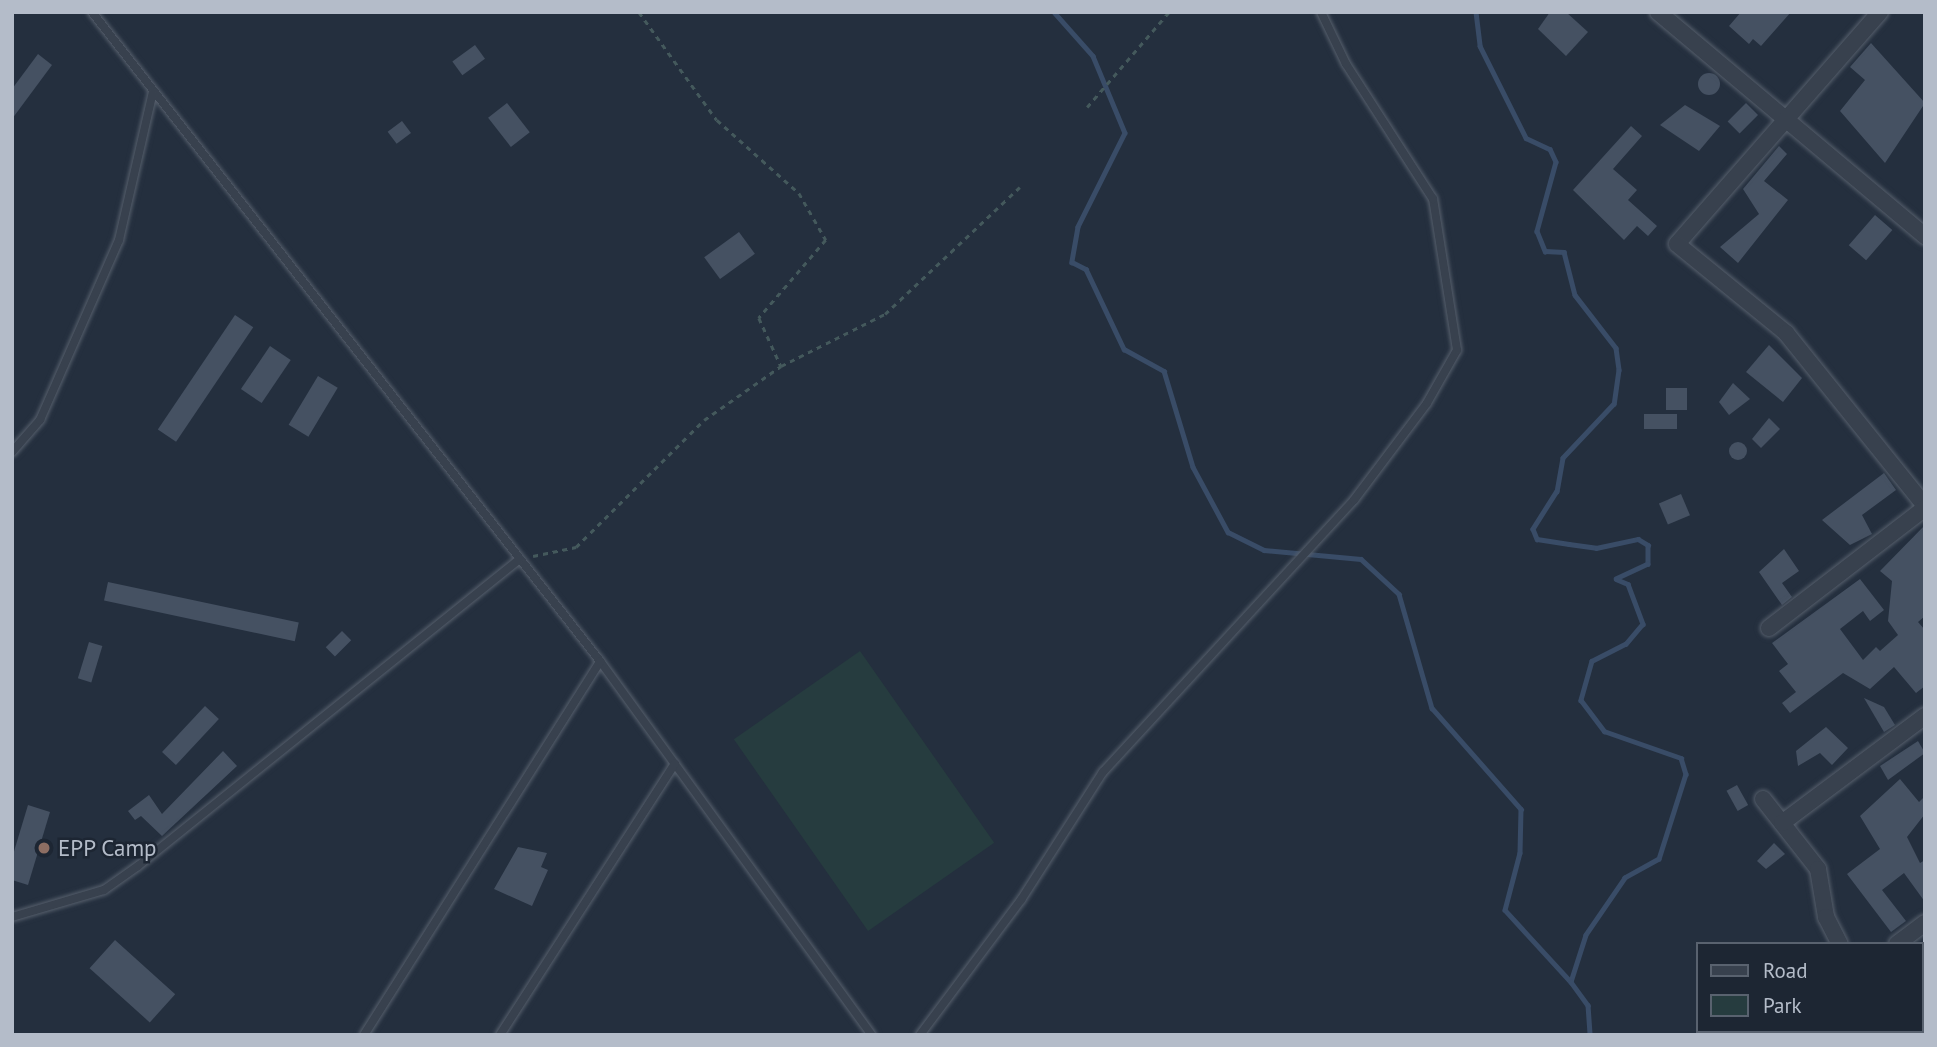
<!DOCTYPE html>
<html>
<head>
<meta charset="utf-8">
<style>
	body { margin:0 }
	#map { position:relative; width:1937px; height:1047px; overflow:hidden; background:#242f3e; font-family:"PT Sans",sans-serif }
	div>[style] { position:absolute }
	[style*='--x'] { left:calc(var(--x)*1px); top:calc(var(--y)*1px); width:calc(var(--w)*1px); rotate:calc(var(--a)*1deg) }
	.green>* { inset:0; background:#263c3f; transform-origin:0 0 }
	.stream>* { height:4.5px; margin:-2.25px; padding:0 2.25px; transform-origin:2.25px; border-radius:2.25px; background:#394c67 }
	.building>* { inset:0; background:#455162; transform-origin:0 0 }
	.round { border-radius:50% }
	.path>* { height:2.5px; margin-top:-1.25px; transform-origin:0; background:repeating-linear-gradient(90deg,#44595c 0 5px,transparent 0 10px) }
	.roads { filter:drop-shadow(0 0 2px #565f6c) drop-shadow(0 0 2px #565f6c) }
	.service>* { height:8px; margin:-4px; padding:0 4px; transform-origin:4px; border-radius:4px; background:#38414e }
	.minor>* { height:16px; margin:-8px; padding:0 8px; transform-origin:8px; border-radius:8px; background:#38414e }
	.dots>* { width:19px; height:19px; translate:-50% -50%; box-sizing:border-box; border:4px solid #1d2633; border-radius:50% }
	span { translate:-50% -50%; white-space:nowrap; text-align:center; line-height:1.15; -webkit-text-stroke:5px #1d2633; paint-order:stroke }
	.poi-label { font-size:23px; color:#b4bcc9 }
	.left { translate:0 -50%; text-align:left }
	.frame { position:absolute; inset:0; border:14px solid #b4bcc9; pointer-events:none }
	.legend { position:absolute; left:1696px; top:942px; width:228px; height:91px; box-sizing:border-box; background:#1d2633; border:2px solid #59626f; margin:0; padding:9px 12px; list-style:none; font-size:21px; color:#b4bcc9 }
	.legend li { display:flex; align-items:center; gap:14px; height:35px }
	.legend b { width:35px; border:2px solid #59626f }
</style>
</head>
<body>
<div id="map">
	<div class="green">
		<div style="left:860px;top:651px;width:234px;height:154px;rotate:55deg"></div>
	</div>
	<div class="stream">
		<div style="--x:1054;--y:12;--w:59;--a:48.4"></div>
		<div style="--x:1093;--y:56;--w:83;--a:67.4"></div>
		<div style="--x:1125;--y:133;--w:105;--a:116.6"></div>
		<div style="--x:1078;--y:227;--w:36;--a:100"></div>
		<div style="--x:1072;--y:262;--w:16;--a:27"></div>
		<div style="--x:1086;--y:269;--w:89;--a:64.6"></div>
		<div style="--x:1124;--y:349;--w:46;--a:28.8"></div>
		<div style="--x:1164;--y:371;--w:100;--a:73.2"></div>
		<div style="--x:1193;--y:467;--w:74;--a:61.7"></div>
		<div style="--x:1228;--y:532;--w:40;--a:26.6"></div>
		<div style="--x:1264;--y:550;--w:97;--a:5.3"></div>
		<div style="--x:1361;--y:559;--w:52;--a:42.6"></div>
		<div style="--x:1399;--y:594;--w:119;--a:73.9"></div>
		<div style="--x:1432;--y:708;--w:135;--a:48.6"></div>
		<div style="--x:1521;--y:809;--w:44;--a:91.3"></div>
		<div style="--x:1520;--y:853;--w:59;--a:104.7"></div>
		<div style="--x:1505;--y:910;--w:98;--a:47.5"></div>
		<div style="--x:1476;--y:12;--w:34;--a:83"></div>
		<div style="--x:1480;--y:46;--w:103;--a:63.4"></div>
		<div style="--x:1526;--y:138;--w:26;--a:25"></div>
		<div style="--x:1550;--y:149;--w:14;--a:65"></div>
		<div style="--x:1556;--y:162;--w:72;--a:105.4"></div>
		<div style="--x:1537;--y:231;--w:22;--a:68"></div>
		<div style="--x:1545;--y:251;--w:19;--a:3"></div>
		<div style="--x:1564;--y:252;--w:44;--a:75.7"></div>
		<div style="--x:1575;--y:295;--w:67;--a:52.3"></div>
		<div style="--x:1616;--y:348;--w:22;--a:82"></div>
		<div style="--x:1619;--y:370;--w:34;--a:98"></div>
		<div style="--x:1614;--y:404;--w:74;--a:133.4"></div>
		<div style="--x:1563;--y:458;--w:34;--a:100"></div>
		<div style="--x:1557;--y:491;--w:45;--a:122.3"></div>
		<div style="--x:1533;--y:529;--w:11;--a:68"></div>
		<div style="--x:1537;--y:539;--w:32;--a:9"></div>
		<div style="--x:1569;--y:544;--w:27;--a:8"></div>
		<div style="--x:1596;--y:548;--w:43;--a:-12.1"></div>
		<div style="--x:1638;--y:539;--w:12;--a:31"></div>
		<div style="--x:1648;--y:545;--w:19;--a:90"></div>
		<div style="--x:1648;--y:564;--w:35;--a:155"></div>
		<div style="--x:1616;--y:579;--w:13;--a:23"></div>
		<div style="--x:1628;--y:584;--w:43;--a:69.4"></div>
		<div style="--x:1643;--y:624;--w:26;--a:130"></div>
		<div style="--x:1626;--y:644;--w:38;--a:153"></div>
		<div style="--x:1592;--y:661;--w:41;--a:105.8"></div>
		<div style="--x:1581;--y:700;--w:39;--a:53"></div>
		<div style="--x:1604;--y:731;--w:82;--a:19.3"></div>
		<div style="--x:1681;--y:758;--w:17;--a:73"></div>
		<div style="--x:1686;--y:774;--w:89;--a:107.6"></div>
		<div style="--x:1659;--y:859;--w:39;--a:151"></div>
		<div style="--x:1625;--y:878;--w:69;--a:124.4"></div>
		<div style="--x:1586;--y:935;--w:49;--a:107.7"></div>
		<div style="--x:1571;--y:982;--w:29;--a:54"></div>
		<div style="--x:1588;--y:1005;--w:30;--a:86"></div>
		<div style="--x:1737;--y:1031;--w:13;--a:18"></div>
		<div style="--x:1698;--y:1035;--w:6;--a:-45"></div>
	</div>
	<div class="building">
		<div style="clip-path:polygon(1550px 12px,1566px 12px,1588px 32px,1566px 56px,1538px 29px)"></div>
		<div style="clip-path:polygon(1741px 12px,1791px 12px,1761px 46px,1753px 39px,1749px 44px,1729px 26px)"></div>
		<div style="clip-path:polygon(1871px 43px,1925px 103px,1885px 163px,1840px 111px,1865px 80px,1850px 67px)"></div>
		<div style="left:475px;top:45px;width:17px;height:28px;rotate:54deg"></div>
		<div style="clip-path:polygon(38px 54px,52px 65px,12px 119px,12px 89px)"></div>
		<div class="round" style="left:1698px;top:73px;width:22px;height:22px"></div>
		<div style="left:507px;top:103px;width:37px;height:24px;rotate:52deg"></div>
		<div style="left:1746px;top:103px;width:17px;height:26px;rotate:45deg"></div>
		<div style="clip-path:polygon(1685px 105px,1720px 126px,1699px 151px,1660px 125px)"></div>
		<div style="left:402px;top:121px;width:15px;height:18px;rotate:53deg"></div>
		<div style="clip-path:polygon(1631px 126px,1642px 136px,1613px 169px,1637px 190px,1628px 200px,1657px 226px,1648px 236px,1637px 226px,1624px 240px,1573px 190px)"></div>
		<div style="clip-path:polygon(1779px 146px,1787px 154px,1764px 181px,1788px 200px,1738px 263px,1720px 247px,1759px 214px,1743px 189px)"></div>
		<div style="left:1875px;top:215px;width:23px;height:40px;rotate:41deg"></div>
		<div style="left:739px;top:232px;width:27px;height:43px;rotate:54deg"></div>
		<div style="left:235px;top:315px;width:22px;height:138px;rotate:34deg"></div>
		<div style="clip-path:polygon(1769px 345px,1802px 378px,1783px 402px,1746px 372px)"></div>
		<div style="left:270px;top:346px;width:25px;height:52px;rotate:34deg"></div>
		<div style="left:318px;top:376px;width:23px;height:57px;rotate:31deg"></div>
		<div style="clip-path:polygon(1733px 383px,1750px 399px,1729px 415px,1719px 402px)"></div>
		<div style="left:1687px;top:388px;width:22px;height:21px;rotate:90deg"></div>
		<div style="left:1644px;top:414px;width:33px;height:15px"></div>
		<div style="clip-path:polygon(1769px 418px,1780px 429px,1761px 448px,1752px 439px)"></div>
		<div class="round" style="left:1729px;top:442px;width:18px;height:18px"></div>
		<div style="clip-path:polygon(1884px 473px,1896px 490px,1862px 515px,1872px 534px,1850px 545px,1822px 520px)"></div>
		<div style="left:1681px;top:494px;width:23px;height:24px;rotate:67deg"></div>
		<div style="clip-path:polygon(1925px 525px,1925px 616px,1918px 622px,1925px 630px,1925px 686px,1916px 693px,1894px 667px,1870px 689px,1843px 673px,1790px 713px,1782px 703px,1796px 692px,1779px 671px,1788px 664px,1772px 643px,1860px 579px,1884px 610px,1870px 621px,1863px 611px,1840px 629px,1863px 660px,1876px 647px,1880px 651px,1898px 635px,1888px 621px,1892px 581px,1880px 571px)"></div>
		<div style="clip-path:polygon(1784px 549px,1799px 571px,1782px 583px,1792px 597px,1782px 605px,1759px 572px)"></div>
		<div style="left:108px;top:582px;width:195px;height:19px;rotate:12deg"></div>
		<div style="left:342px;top:631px;width:13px;height:23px;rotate:45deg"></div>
		<div style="left:89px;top:642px;width:14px;height:38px;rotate:17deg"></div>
		<div style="clip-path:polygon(1864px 698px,1884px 707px,1895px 725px,1884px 732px)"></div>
		<div style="left:205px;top:706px;width:19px;height:63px;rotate:43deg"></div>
		<div style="clip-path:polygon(1826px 727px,1848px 748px,1832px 765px,1820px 753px,1798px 766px,1796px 751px)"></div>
		<div style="clip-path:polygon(1918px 741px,1925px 753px,1888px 780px,1880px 766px)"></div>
		<div style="clip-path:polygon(223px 751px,237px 766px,162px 836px,141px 816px,135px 820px,128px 811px,149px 795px,162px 814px)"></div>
		<div style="clip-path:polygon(1900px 779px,1919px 802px,1925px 796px,1925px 814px,1907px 837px,1920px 863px,1925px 860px,1925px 902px,1904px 873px,1882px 890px,1906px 921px,1891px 932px,1847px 874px,1880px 849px,1860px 816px)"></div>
		<div style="left:1737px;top:785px;width:23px;height:12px;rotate:61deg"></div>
		<div style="clip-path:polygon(28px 805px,50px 812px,28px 885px,12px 880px,12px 858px)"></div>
		<div style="clip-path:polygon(1774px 843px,1785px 854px,1766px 869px,1757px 861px)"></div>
		<div style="clip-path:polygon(518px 847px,547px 853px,541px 867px,548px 870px,532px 906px,494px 889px)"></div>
		<div style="left:115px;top:940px;width:81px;height:38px;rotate:42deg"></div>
	</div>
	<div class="path">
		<div style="--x:639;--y:12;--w:133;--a:54.2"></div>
		<div style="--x:717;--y:120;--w:110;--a:41.7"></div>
		<div style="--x:799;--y:193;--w:54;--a:60.1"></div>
		<div style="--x:826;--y:240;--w:103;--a:130.7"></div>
		<div style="--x:759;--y:318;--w:53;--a:65.4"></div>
		<div style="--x:1087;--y:107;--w:125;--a:-49.2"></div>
		<div style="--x:533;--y:556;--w:44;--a:-11.8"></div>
		<div style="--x:576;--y:547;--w:180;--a:-44.8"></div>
		<div style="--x:704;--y:420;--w:94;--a:-35"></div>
		<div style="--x:781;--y:366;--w:116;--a:-26.6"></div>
		<div style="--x:885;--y:314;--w:185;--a:-43.3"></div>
	</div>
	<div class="roads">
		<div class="service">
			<div style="--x:92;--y:12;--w:824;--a:51.95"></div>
			<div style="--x:600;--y:661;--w:462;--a:54"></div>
			<div style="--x:12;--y:452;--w:43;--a:-48.8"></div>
			<div style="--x:40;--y:420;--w:197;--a:-66.3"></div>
			<div style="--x:119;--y:240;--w:152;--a:-77.1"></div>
			<div style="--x:12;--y:917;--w:96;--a:-16.4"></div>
			<div style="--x:104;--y:890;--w:42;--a:-35.2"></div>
			<div style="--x:138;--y:866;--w:490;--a:-38.8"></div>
			<div style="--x:364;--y:1035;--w:442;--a:-57.7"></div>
			<div style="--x:500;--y:1035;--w:323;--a:-57.2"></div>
			<div style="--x:920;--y:1035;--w:169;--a:-53.2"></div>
			<div style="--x:1021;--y:900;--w:152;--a:-57.4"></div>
			<div style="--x:1103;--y:772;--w:370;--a:-47.3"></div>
			<div style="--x:1354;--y:500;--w:121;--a:-53"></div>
			<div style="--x:1427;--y:403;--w:61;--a:-60.5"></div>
			<div style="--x:1457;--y:350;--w:153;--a:-99"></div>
			<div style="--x:1433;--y:199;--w:161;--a:-122.8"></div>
			<div style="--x:1346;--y:64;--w:58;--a:-115.7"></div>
		</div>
		<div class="minor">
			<div style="--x:1658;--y:12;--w:349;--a:40"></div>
			<div style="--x:1880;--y:12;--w:308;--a:131.2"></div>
			<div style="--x:1677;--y:244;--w:141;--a:39.2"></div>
			<div style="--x:1786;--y:333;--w:222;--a:51.2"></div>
			<div style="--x:1769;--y:628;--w:197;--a:-37.6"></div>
			<div style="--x:1763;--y:799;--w:89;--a:51.8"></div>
			<div style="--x:1818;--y:869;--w:49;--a:80.5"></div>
			<div style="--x:1826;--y:917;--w:30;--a:63"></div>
			<div style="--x:1782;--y:823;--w:179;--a:-36.8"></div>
			<div style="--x:1897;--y:944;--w:35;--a:-37"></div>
			<div style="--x:1892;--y:1031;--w:5;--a:53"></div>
		</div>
	</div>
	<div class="dots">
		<div style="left:44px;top:848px;background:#8d6e63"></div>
	</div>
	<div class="poi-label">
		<span class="left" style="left:58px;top:848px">EPP Camp</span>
	</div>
	<div class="frame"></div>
	<ul class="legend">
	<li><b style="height:9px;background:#38414e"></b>Road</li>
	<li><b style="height:19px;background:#263c3f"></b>Park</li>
	</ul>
</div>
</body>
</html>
